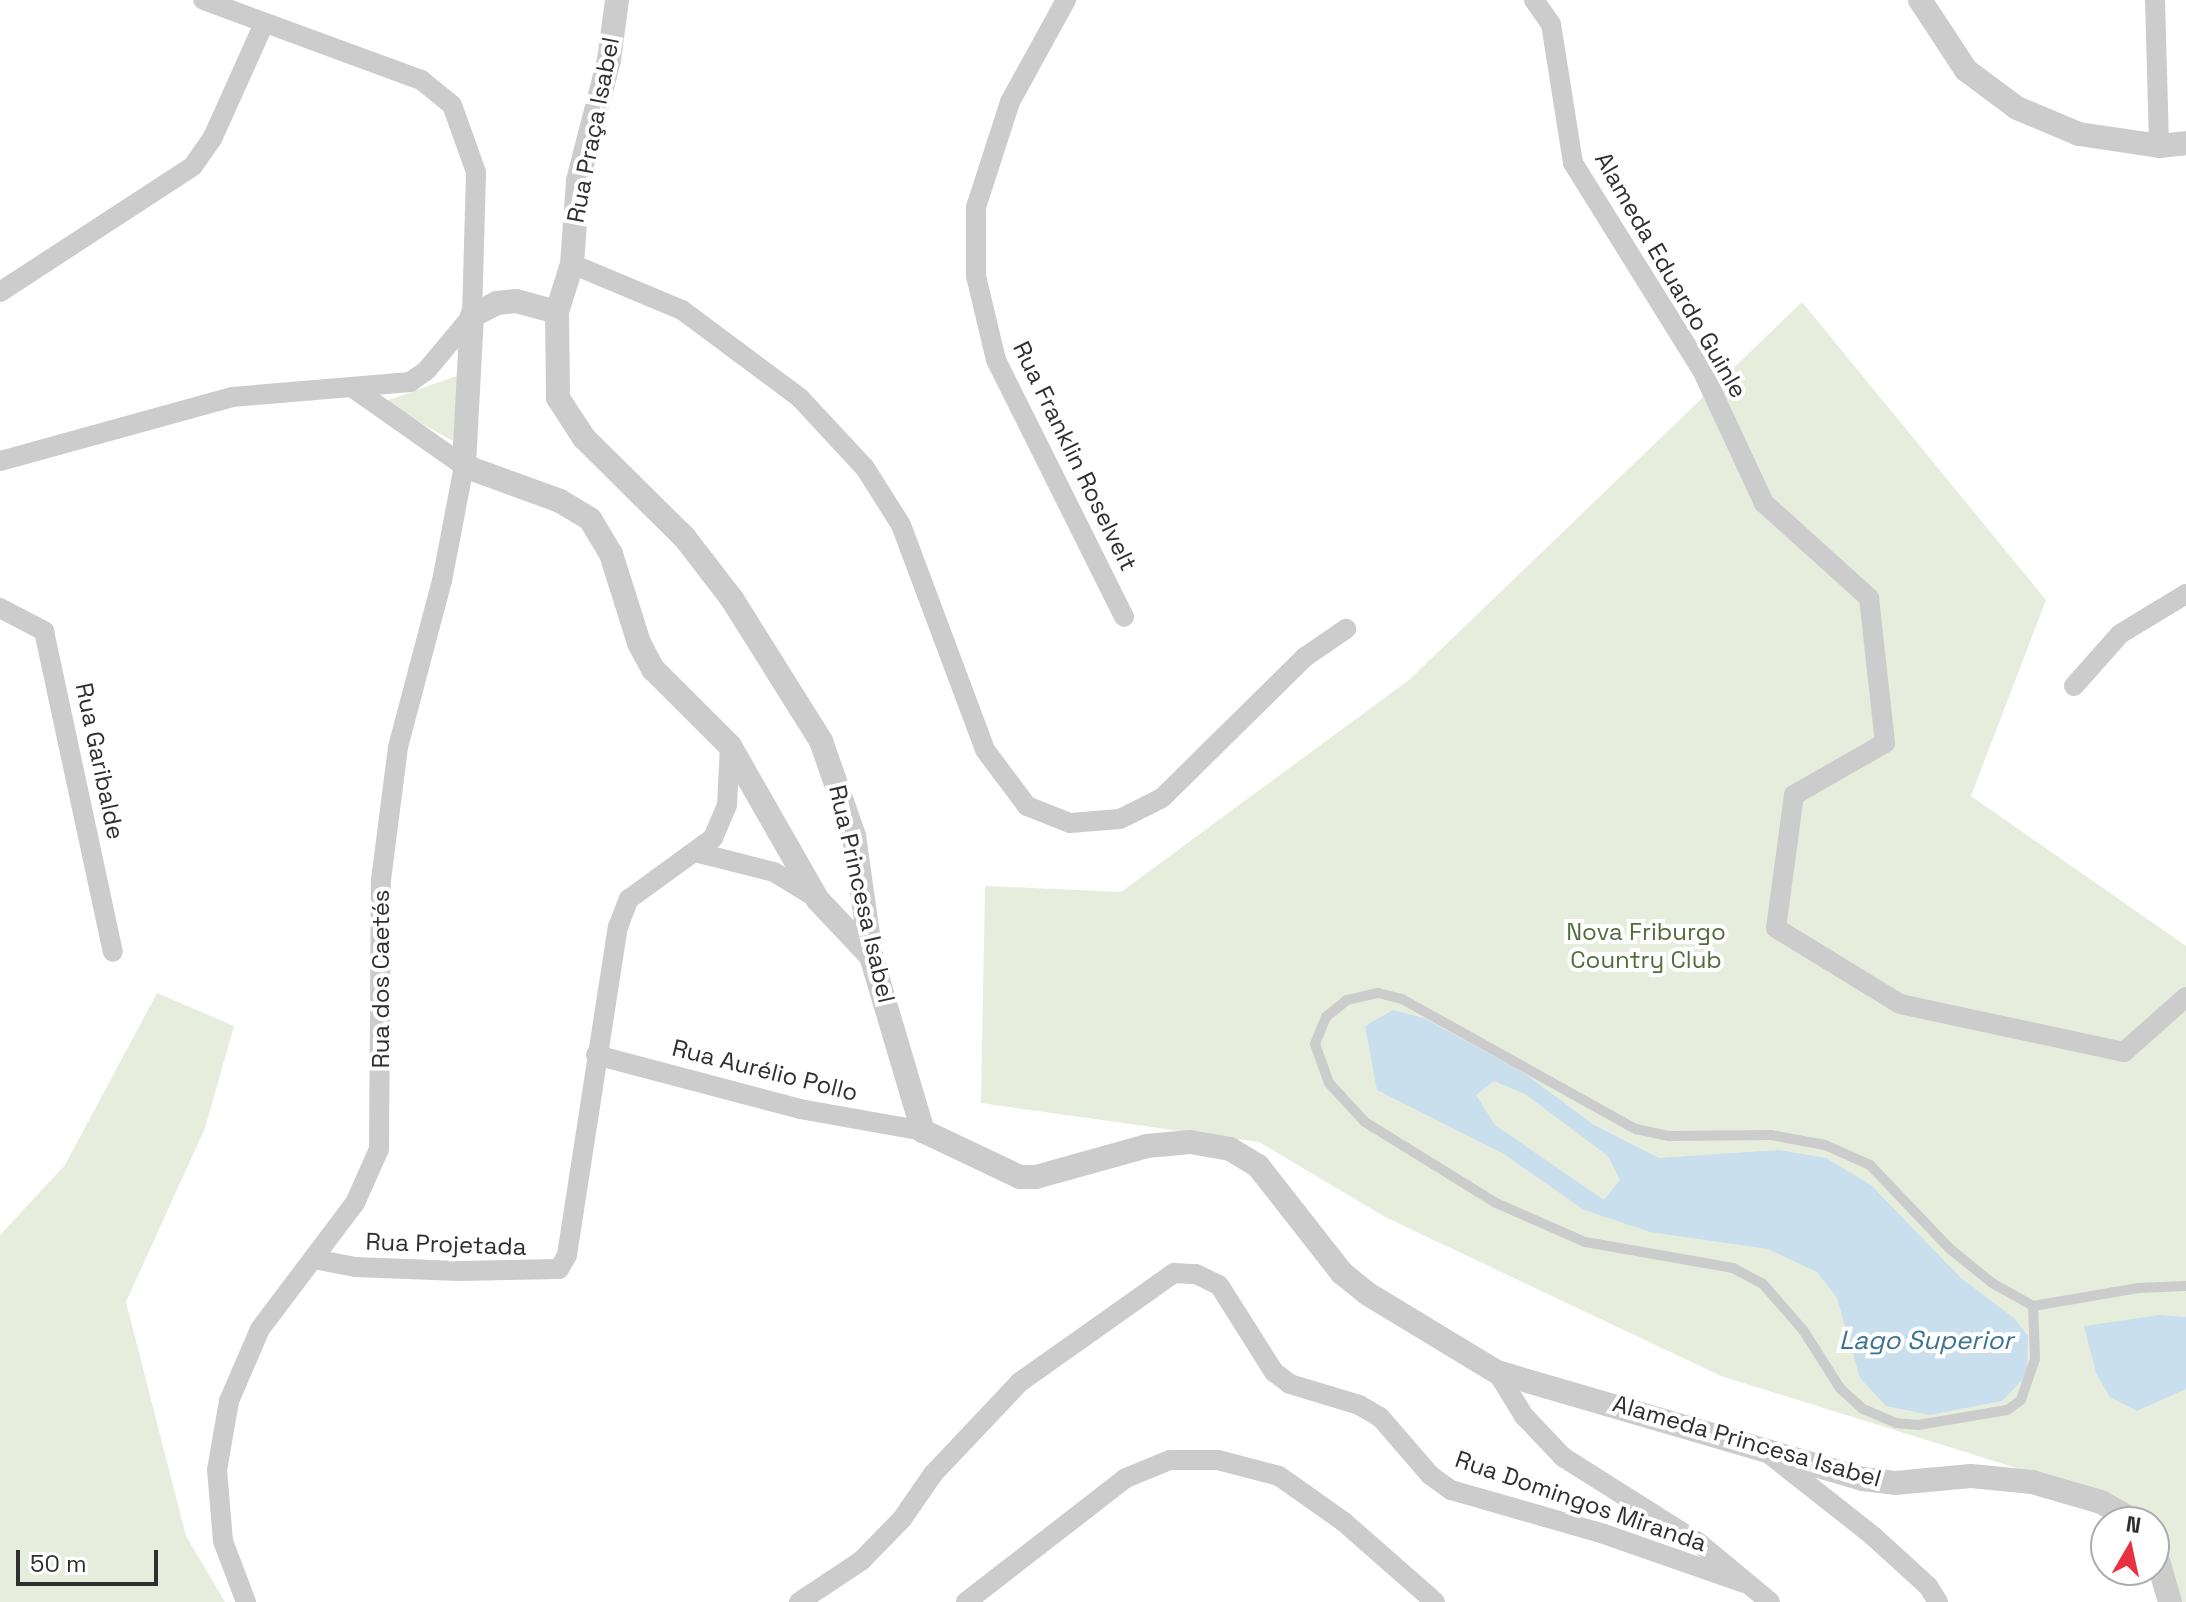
<!DOCTYPE html>
<html>
<head>
<meta charset="utf-8">
<style>
	body { margin:0 }
	#map { position:relative; width:2186px; height:1602px; overflow:hidden; background:#fff; font-family:"Space Grotesk",sans-serif }
	div>[style] { position:absolute }
	[style*='--x'] { left:calc(var(--x)*1px); top:calc(var(--y)*1px); width:calc(var(--w)*1px); rotate:calc(var(--a)*1deg) }
	.green>* { inset:0; background:#e6eddd }
	.water>* { inset:0; background:#c9dfed }
	.service>* { height:10px; margin:-5px; padding:0 5px; transform-origin:5px; border-radius:5px; background:#ccc }
	.minor>* { height:20px; margin:-10px; padding:0 10px; transform-origin:10px; border-radius:10px; background:#ccc }
	.tertiary>* { height:24px; margin:-12px; padding:0 12px; transform-origin:12px; border-radius:12px; background:#ccc }
	span { translate:-50% -50%; white-space:nowrap; text-align:center; line-height:1.15; -webkit-text-stroke:8px #fff; paint-order:stroke }
	.street-label { font-size:24px; color:#2f2f2f }
	.park-label { font-size:24px; color:#536c3c }
	.water-label { font-size:26px; color:#3c7293; font-style:italic }
	.north { position:absolute; left:2090px; top:1506px; width:80px; height:80px; box-sizing:border-box; background:#fff; border:2px solid #acacac; border-radius:50%; rotate:9deg; font-size:22px; font-weight:700; line-height:32px; text-align:center; color:#2f2f2f }
	.north::after { content:''; display:block; margin:auto; width:28px; height:36px; background:#e83040; clip-path:polygon(50% 0,100% 100%,50% 72%,0 100%) }
	.scale { position:absolute; left:16px; top:1550px; width:142px; height:36px; box-sizing:border-box; border:4px solid #2f2f2f; border-top:0; padding-left:10px; font-size:24px; line-height:28px; white-space:nowrap; color:#2f2f2f; -webkit-text-stroke:6px #fff; paint-order:stroke }
</style>
</head>
<body>
<div id="map">
	<div class="green">
		<div style="clip-path:polygon(1802px 302px,2046px 600px,1971px 796px,2186px 946px,2186px 1602px,2180px 1602px,2154px 1522px,2058px 1481px,1721px 1376px,1385px 1217px,1259px 1142px,981px 1103px,985px 886px,1121px 892px,1409px 680px)"></div>
		<div style="clip-path:polygon(462px 374px,453px 441px,383px 402px)"></div>
		<div style="clip-path:polygon(157px 993px,234px 1026px,205px 1128px,126px 1302px,186px 1536px,225px 1602px,0 1602px,0 1235px,65px 1165px)"></div>
	</div>
	<div class="water">
		<div style="clip-path:polygon(evenodd,1393px 1010px,1424px 1018px,1524px 1073px,1594px 1125px,1659px 1158px,1779px 1150px,1826px 1158px,1871px 1185px,1961px 1278px,2014px 1318px,2028px 1336px,2027px 1375px,2002px 1401px,1930px 1415px,1886px 1406px,1860px 1378px,1837px 1298px,1817px 1272px,1768px 1249px,1650px 1232px,1584px 1210px,1504px 1154px,1377px 1090px,1365px 1026px,1393px 1010px,1494px 1081px,1525px 1094px,1608px 1156px,1620px 1180px,1604px 1200px,1495px 1125px,1476px 1095px,1494px 1081px)"></div>
		<div style="clip-path:polygon(2160px 1315px,2186px 1317px,2186px 1389px,2137px 1411px,2110px 1397px,2096px 1373px,2084px 1326px)"></div>
	</div>
	<div class="service">
		<div style="--x:2033;--y:1306;--w:53;--a:87.8"></div>
		<div style="--x:2035;--y:1359;--w:43;--a:108.9"></div>
		<div style="--x:2021;--y:1400;--w:17;--a:144"></div>
		<div style="--x:2007;--y:1410;--w:90;--a:170.4"></div>
		<div style="--x:1918;--y:1425;--w:22;--a:-175"></div>
		<div style="--x:1896;--y:1423;--w:36;--a:-157"></div>
		<div style="--x:1863;--y:1409;--w:31;--a:-138"></div>
		<div style="--x:1840;--y:1388;--w:69;--a:-122.5"></div>
		<div style="--x:1803;--y:1330;--w:61;--a:-131"></div>
		<div style="--x:1763;--y:1284;--w:34;--a:-152"></div>
		<div style="--x:1733;--y:1268;--w:150;--a:-170"></div>
		<div style="--x:1585;--y:1242;--w:97;--a:-156.3"></div>
		<div style="--x:1496;--y:1203;--w:154;--a:-148.3"></div>
		<div style="--x:1365;--y:1122;--w:53;--a:-132.7"></div>
		<div style="--x:1329;--y:1083;--w:41;--a:-109.7"></div>
		<div style="--x:1315;--y:1044;--w:29;--a:-68"></div>
		<div style="--x:1326;--y:1017;--w:27;--a:-39"></div>
		<div style="--x:1347;--y:1000;--w:32;--a:-13"></div>
		<div style="--x:1378;--y:993;--w:25;--a:14"></div>
		<div style="--x:1402;--y:999;--w:268;--a:29.1"></div>
		<div style="--x:1636;--y:1129;--w:35;--a:12"></div>
		<div style="--x:1670;--y:1136;--w:101;--a:-0.6"></div>
		<div style="--x:1771;--y:1135;--w:55;--a:10.5"></div>
		<div style="--x:1825;--y:1145;--w:49;--a:24"></div>
		<div style="--x:1870;--y:1165;--w:115;--a:46.4"></div>
		<div style="--x:1949;--y:1248;--w:55;--a:39.1"></div>
		<div style="--x:1992;--y:1283;--w:47;--a:29.3"></div>
		<div style="--x:2033;--y:1306;--w:107;--a:-9.7"></div>
		<div style="--x:2138;--y:1288;--w:48;--a:-2.4"></div>
	</div>
	<div class="minor">
		<div style="--x:1066;--y:0;--w:116;--a:118.8"></div>
		<div style="--x:1010;--y:102;--w:110;--a:107.9"></div>
		<div style="--x:976;--y:207;--w:69;--a:90"></div>
		<div style="--x:976;--y:276;--w:86;--a:76.6"></div>
		<div style="--x:996;--y:360;--w:287;--a:63.5"></div>
		<div style="--x:1534;--y:0;--w:29;--a:55"></div>
		<div style="--x:1551;--y:24;--w:141;--a:81"></div>
		<div style="--x:1573;--y:163;--w:244;--a:58.1"></div>
		<div style="--x:1702;--y:370;--w:147;--a:65"></div>
		<div style="--x:1764;--y:503;--w:142;--a:42.1"></div>
		<div style="--x:1869;--y:598;--w:146;--a:83.7"></div>
		<div style="--x:1885;--y:743;--w:105;--a:150.3"></div>
		<div style="--x:1794;--y:795;--w:134;--a:97.7"></div>
		<div style="--x:1776;--y:928;--w:145;--a:31.5"></div>
		<div style="--x:1900;--y:1004;--w:229;--a:12.1"></div>
		<div style="--x:2124;--y:1052;--w:83;--a:-41.6"></div>
		<div style="--x:2155;--y:0;--w:146;--a:88.4"></div>
		<div style="--x:572;--y:264;--w:119;--a:22.7"></div>
		<div style="--x:682;--y:310;--w:147;--a:36.7"></div>
		<div style="--x:800;--y:398;--w:96;--a:47.1"></div>
		<div style="--x:865;--y:468;--w:67;--a:57.7"></div>
		<div style="--x:901;--y:525;--w:240;--a:69.5"></div>
		<div style="--x:985;--y:750;--w:70;--a:53.1"></div>
		<div style="--x:1027;--y:806;--w:46;--a:21.6"></div>
		<div style="--x:1070;--y:823;--w:50;--a:-4.6"></div>
		<div style="--x:1120;--y:819;--w:47;--a:-26.6"></div>
		<div style="--x:1162;--y:798;--w:201;--a:-44.6"></div>
		<div style="--x:1305;--y:657;--w:50;--a:-34.3"></div>
		<div style="--x:0;--y:292;--w:230;--a:-33.1"></div>
		<div style="--x:193;--y:166;--w:35;--a:-55"></div>
		<div style="--x:213;--y:137;--w:122;--a:-65.8"></div>
		<div style="--x:0;--y:461;--w:241;--a:-15.4"></div>
		<div style="--x:232;--y:397;--w:179;--a:-4.8"></div>
		<div style="--x:410;--y:382;--w:19;--a:-35"></div>
		<div style="--x:426;--y:371;--w:72;--a:-50.1"></div>
		<div style="--x:472;--y:316;--w:144;--a:-88.4"></div>
		<div style="--x:476;--y:172;--w:71;--a:-109.7"></div>
		<div style="--x:452;--y:105;--w:40;--a:-141"></div>
		<div style="--x:421;--y:80;--w:232;--a:-159.8"></div>
		<div style="--x:0;--y:608;--w:50;--a:27.6"></div>
		<div style="--x:44;--y:631;--w:328;--a:77.9"></div>
		<div style="--x:2074;--y:686;--w:69;--a:-48.5"></div>
		<div style="--x:2120;--y:634;--w:77;--a:-31.2"></div>
		<div style="--x:699;--y:853;--w:77;--a:14.2"></div>
		<div style="--x:774;--y:872;--w:46;--a:31.6"></div>
		<div style="--x:596;--y:1055;--w:211;--a:14.8"></div>
		<div style="--x:800;--y:1109;--w:125;--a:10.1"></div>
		<div style="--x:314;--y:1259;--w:42;--a:11"></div>
		<div style="--x:355;--y:1267;--w:104;--a:2.2"></div>
		<div style="--x:459;--y:1271;--w:100;--a:-1.1"></div>
		<div style="--x:559;--y:1269;--w:16;--a:-60"></div>
		<div style="--x:567;--y:1255;--w:332;--a:-81.2"></div>
		<div style="--x:618;--y:927;--w:30;--a:-69"></div>
		<div style="--x:629;--y:899;--w:104;--a:-36"></div>
		<div style="--x:713;--y:838;--w:36;--a:-67"></div>
		<div style="--x:727;--y:805;--w:59;--a:-87.1"></div>
		<div style="--x:1497;--y:1372;--w:52;--a:58.5"></div>
		<div style="--x:1524;--y:1416;--w:57;--a:46.4"></div>
		<div style="--x:1563;--y:1457;--w:161;--a:32.3"></div>
		<div style="--x:1699;--y:1543;--w:92;--a:39.7"></div>
		<div style="--x:1768;--y:1453;--w:134;--a:38.3"></div>
		<div style="--x:1873;--y:1536;--w:74;--a:42.3"></div>
		<div style="--x:1928;--y:1586;--w:19;--a:58"></div>
		<div style="--x:246;--y:1602;--w:65;--a:-110.7"></div>
		<div style="--x:223;--y:1541;--w:71;--a:-94.8"></div>
		<div style="--x:217;--y:1470;--w:70;--a:-80.1"></div>
		<div style="--x:229;--y:1401;--w:78;--a:-66.7"></div>
		<div style="--x:260;--y:1329;--w:158;--a:-53"></div>
		<div style="--x:355;--y:1203;--w:59;--a:-66"></div>
		<div style="--x:379;--y:1149;--w:269;--a:-89.6"></div>
		<div style="--x:381;--y:880;--w:134;--a:-82.7"></div>
		<div style="--x:398;--y:747;--w:172;--a:-75.2"></div>
		<div style="--x:442;--y:581;--w:117;--a:-79.2"></div>
		<div style="--x:464;--y:466;--w:136;--a:-144.9"></div>
		<div style="--x:799;--y:1602;--w:74;--a:-33.5"></div>
		<div style="--x:861;--y:1561;--w:59;--a:-45.7"></div>
		<div style="--x:902;--y:1519;--w:55;--a:-55.4"></div>
		<div style="--x:933;--y:1474;--w:127;--a:-46.6"></div>
		<div style="--x:1020;--y:1382;--w:189;--a:-35.3"></div>
		<div style="--x:1174;--y:1273;--w:22;--a:3"></div>
		<div style="--x:1196;--y:1274;--w:25;--a:26"></div>
		<div style="--x:1219;--y:1285;--w:103;--a:57.7"></div>
		<div style="--x:1274;--y:1372;--w:20;--a:37"></div>
		<div style="--x:1290;--y:1384;--w:72;--a:16.9"></div>
		<div style="--x:1359;--y:1405;--w:24;--a:30"></div>
		<div style="--x:1380;--y:1417;--w:77;--a:49.2"></div>
		<div style="--x:1430;--y:1475;--w:26;--a:36"></div>
		<div style="--x:1451;--y:1490;--w:159;--a:16"></div>
		<div style="--x:1604;--y:1534;--w:148;--a:19.3"></div>
		<div style="--x:966;--y:1602;--w:202;--a:-37.8"></div>
		<div style="--x:1126;--y:1478;--w:48;--a:-22.2"></div>
		<div style="--x:1170;--y:1460;--w:48;--a:0"></div>
		<div style="--x:1218;--y:1460;--w:63;--a:14.7"></div>
		<div style="--x:1279;--y:1476;--w:80;--a:35.3"></div>
		<div style="--x:1344;--y:1522;--w:121;--a:41.3"></div>
	</div>
	<div class="tertiary">
		<div style="--x:617;--y:0;--w:61;--a:97.6"></div>
		<div style="--x:609;--y:60;--w:125;--a:104.4"></div>
		<div style="--x:578;--y:181;--w:83;--a:94.1"></div>
		<div style="--x:572;--y:264;--w:50;--a:107.4"></div>
		<div style="--x:557;--y:312;--w:86;--a:89.3"></div>
		<div style="--x:558;--y:398;--w:48;--a:57"></div>
		<div style="--x:584;--y:438;--w:142;--a:44.7"></div>
		<div style="--x:685;--y:538;--w:77;--a:52.4"></div>
		<div style="--x:732;--y:599;--w:168;--a:57.9"></div>
		<div style="--x:821;--y:741;--w:101;--a:70.8"></div>
		<div style="--x:854;--y:836;--w:121;--a:81.9"></div>
		<div style="--x:871;--y:956;--w:183;--a:73.5"></div>
		<div style="--x:923;--y:1131;--w:107;--a:25.4"></div>
		<div style="--x:1020;--y:1177;--w:16;--a:0"></div>
		<div style="--x:1036;--y:1177;--w:115;--a:-15.6"></div>
		<div style="--x:1147;--y:1146;--w:43;--a:-5.3"></div>
		<div style="--x:1190;--y:1142;--w:41;--a:9.9"></div>
		<div style="--x:1230;--y:1149;--w:33;--a:31"></div>
		<div style="--x:1258;--y:1166;--w:136;--a:51.9"></div>
		<div style="--x:1342;--y:1273;--w:33;--a:39"></div>
		<div style="--x:1368;--y:1294;--w:151;--a:31.2"></div>
		<div style="--x:1497;--y:1372;--w:381;--a:16.3"></div>
		<div style="--x:1863;--y:1479;--w:32;--a:7"></div>
		<div style="--x:1895;--y:1483;--w:76;--a:-5.3"></div>
		<div style="--x:1971;--y:1476;--w:61;--a:5.6"></div>
		<div style="--x:2032;--y:1482;--w:72;--a:16.2"></div>
		<div style="--x:2101;--y:1502;--w:40;--a:29.7"></div>
		<div style="--x:1920;--y:0;--w:84;--a:56.7"></div>
		<div style="--x:1966;--y:70;--w:64;--a:36.7"></div>
		<div style="--x:2017;--y:108;--w:67;--a:22.8"></div>
		<div style="--x:2079;--y:134;--w:81;--a:8.5"></div>
		<div style="--x:2159;--y:146;--w:27;--a:-6"></div>
		<div style="--x:557;--y:312;--w:42;--a:-165"></div>
		<div style="--x:516;--y:301;--w:19;--a:174"></div>
		<div style="--x:497;--y:303;--w:28;--a:153"></div>
		<div style="--x:472;--y:316;--w:150;--a:93.1"></div>
		<div style="--x:464;--y:466;--w:102;--a:20"></div>
		<div style="--x:560;--y:501;--w:35;--a:31"></div>
		<div style="--x:590;--y:519;--w:41;--a:59"></div>
		<div style="--x:611;--y:554;--w:93;--a:72.5"></div>
		<div style="--x:639;--y:643;--w:30;--a:62"></div>
		<div style="--x:653;--y:669;--w:109;--a:45"></div>
		<div style="--x:730;--y:746;--w:177;--a:60.3"></div>
		<div style="--x:818;--y:900;--w:77;--a:46.6"></div>
		<div style="--x:2154;--y:1547;--w:57;--a:73.8"></div>
	</div>
	<div class="street-label">
		<span style="left:593px;top:130px;rotate:-79deg">Rua Praça Isabel</span>
		<span style="left:1671px;top:275px;rotate:60deg">Alameda Eduardo Guinle</span>
		<span style="left:1075px;top:456px;rotate:64deg">Rua Franklin Roselvelt</span>
		<span style="left:100px;top:761px;rotate:78deg">Rua Garibalde</span>
		<span style="left:862px;top:894px;rotate:77deg">Rua Princesa Isabel</span>
		<span style="left:381px;top:979px;rotate:-90deg">Rua dos Caetés</span>
		<span style="left:765px;top:1070px;rotate:14deg">Rua Aurélio Pollo</span>
		<span style="left:446px;top:1244px;rotate:2deg">Rua Projetada</span>
		<span style="left:1747px;top:1441px;rotate:16deg">Alameda Princesa Isabel</span>
		<span style="left:1581px;top:1501px;rotate:19deg">Rua Domingos Miranda</span>
	</div>
	<div class="park-label">
		<span style="left:1646px;top:946px">Nova Friburgo<br>Country Club</span>
	</div>
	<div class="water-label">
		<span style="left:1926px;top:1341px">Lago Superior</span>
	</div>
	<div class="north">N</div>
	<div class="scale">50 m</div>
</div>
</body>
</html>
